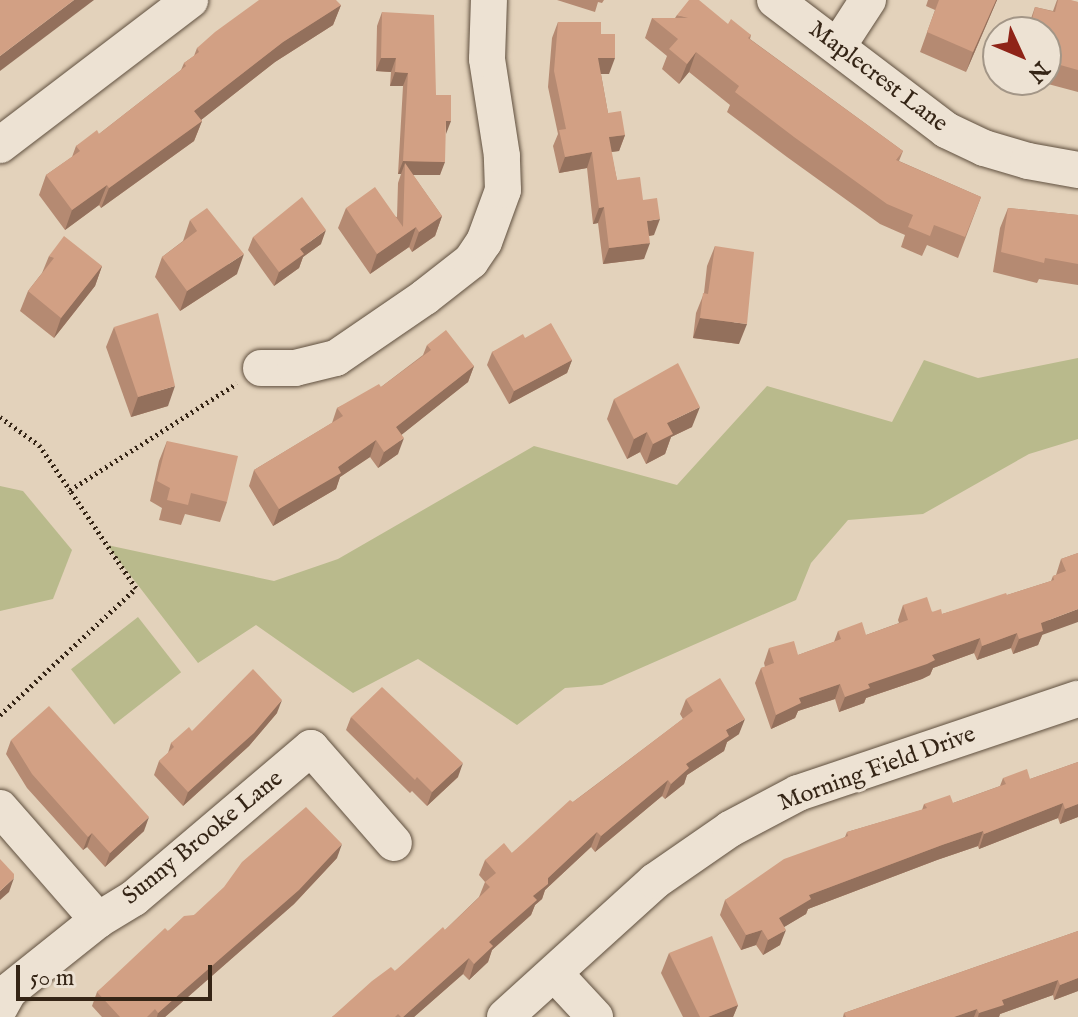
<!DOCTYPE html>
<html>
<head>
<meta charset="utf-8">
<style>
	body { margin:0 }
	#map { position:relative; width:1078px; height:1017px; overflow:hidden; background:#e3d2bb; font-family:"IM FELL English",serif }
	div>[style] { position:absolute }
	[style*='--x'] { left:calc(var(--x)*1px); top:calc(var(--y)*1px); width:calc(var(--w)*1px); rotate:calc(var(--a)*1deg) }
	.green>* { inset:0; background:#b9ba8c; transform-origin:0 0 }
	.path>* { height:5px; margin-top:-2.5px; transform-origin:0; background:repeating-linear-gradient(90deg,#352516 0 2px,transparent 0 6px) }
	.roads { filter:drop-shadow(0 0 2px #60503f) drop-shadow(0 0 2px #60503f) }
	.minor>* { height:36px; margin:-18px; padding:0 18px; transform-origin:18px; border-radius:18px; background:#ede2d3 }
	.wall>* { inset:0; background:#b58a72 }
	.shaded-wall>* { inset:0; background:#93705c }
	.building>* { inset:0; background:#d2a084 }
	span { translate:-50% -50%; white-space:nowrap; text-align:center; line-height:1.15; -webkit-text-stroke:6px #ede2d3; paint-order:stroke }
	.street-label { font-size:24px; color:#352516 }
	.north { position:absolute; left:982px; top:16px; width:80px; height:80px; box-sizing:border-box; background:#ede2d3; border:2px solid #a39687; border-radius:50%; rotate:134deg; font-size:22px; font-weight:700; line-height:32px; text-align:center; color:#352516 }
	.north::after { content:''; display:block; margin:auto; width:28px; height:36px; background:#8f2418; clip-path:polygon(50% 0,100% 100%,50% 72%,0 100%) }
	.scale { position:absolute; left:16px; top:965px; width:196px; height:36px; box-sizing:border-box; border:4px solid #352516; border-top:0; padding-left:10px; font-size:24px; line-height:28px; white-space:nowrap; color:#352516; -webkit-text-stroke:6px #ede2d3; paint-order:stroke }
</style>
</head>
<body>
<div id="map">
	<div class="green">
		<div style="clip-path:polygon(1078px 358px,1078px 439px,1029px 454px,923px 514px,848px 520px,811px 563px,796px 600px,602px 685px,565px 688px,517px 725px,418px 659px,353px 693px,256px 625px,198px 663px,107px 545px,274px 581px,338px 559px,534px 446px,677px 485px,767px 386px,892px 422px,924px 360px,978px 378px)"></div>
		<div style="clip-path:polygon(0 486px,23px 491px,72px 550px,53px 599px,0 611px)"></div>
		<div style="left:138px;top:617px;width:70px;height:85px;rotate:52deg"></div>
	</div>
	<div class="path">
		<div style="--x:0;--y:417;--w:48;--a:35.7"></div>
		<div style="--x:39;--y:445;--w:55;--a:55.4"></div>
		<div style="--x:0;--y:715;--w:186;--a:-43"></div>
		<div style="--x:136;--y:588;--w:118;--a:-124"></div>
		<div style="--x:70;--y:490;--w:198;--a:-32.6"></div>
	</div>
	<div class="roads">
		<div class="minor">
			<div style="--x:775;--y:0;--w:215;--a:37.2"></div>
			<div style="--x:946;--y:130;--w:42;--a:25.3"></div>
			<div style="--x:984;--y:148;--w:46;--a:16.5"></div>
			<div style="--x:1028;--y:161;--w:51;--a:10.2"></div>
			<div style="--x:838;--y:46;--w:55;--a:-56.9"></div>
			<div style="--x:0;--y:145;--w:239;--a:-37.3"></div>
			<div style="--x:261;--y:368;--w:34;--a:0"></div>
			<div style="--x:295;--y:368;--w:42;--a:-13.7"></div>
			<div style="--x:336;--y:358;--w:108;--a:-34.4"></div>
			<div style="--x:425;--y:297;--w:58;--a:-38"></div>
			<div style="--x:471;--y:261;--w:23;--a:-56"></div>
			<div style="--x:484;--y:242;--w:55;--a:-69.9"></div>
			<div style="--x:503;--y:190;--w:34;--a:-92"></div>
			<div style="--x:502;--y:156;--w:98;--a:-98.8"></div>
			<div style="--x:487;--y:59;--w:59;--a:-88.1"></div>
			<div style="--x:0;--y:808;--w:149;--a:48.8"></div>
			<div style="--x:555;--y:974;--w:59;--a:47.1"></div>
			<div style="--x:0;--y:1007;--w:18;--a:-61"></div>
			<div style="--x:9;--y:991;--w:114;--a:-38.6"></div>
			<div style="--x:98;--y:920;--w:42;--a:-31.4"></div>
			<div style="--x:134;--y:898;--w:232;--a:-40.3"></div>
			<div style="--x:311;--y:748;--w:126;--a:48.9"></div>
			<div style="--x:505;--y:1017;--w:202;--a:-42.2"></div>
			<div style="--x:655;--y:881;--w:91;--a:-34.7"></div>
			<div style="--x:730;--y:829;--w:77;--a:-27.9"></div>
			<div style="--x:798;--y:793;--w:295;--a:-18.6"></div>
		</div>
	</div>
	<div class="wall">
		<div style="clip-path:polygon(557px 0,604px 0,602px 3px,598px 2px,595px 12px)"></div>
		<div style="clip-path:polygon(928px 0,997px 0,966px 72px,920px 52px,935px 10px,926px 6px)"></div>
		<div style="clip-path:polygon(1057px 0,1078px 2px,1078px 92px,1033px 80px,1046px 80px,1046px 32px,1027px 32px,1028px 27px,1035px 7px,1053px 11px)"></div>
		<div style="clip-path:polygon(341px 5px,333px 25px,275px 62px,201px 120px,202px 121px,194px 141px,101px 208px,99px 205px,65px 230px,39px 195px,46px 175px,72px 157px,76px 146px,99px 134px,181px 70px,184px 63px,194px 56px,197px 48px)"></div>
		<div style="clip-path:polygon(382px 12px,436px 95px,445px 134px,440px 175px,413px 175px,442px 216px,435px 236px,412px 252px,409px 247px,370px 274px,338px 228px,346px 208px,397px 217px,398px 183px,401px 174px,398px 174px,403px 86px,390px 86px,391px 72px,376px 71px,377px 26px)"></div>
		<div style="clip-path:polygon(677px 15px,728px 24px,751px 35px,750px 39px,903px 151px,899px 161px,981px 197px,958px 258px,927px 245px,922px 256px,901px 247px,905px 235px,880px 224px,787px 157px,727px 112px,730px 105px,689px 72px,679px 84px,662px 69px,667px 56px,645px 38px,652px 18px,675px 18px)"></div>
		<div style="clip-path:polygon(558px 22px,601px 34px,609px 74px,601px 74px,608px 113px,625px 135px,619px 151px,611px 152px,617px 180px,643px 200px,654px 235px,649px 236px,644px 259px,603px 264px,598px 223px,593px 224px,587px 168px,559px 173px,553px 146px,558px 134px,548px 87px,552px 38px)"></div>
		<div style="clip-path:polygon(1008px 208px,1078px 215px,1078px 285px,1039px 279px,1037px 283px,993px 272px,1000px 228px)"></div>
		<div style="clip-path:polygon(190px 220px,237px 274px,180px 311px,155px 277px,162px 257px,183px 241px)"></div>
		<div style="clip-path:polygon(253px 237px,321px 244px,303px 257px,299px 268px,274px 286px,248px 250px)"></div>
		<div style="clip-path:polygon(715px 246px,739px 344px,693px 338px,696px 313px,704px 293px,707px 266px)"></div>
		<div style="clip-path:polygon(49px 256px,102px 266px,95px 286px,54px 338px,20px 311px,28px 291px,42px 273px)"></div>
		<div style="clip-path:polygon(114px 327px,168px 406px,131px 417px,106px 347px)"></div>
		<div style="clip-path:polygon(525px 338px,572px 360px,567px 373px,509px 404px,487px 365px,492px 352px)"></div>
		<div style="clip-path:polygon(427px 345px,474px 366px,468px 382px,401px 435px,398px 454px,378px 468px,370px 457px,340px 477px,336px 489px,273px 526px,249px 486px,254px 470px,332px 423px,337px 408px,381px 387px,423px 355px)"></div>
		<div style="clip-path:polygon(614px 399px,692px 427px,671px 437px,665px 454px,646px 464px,640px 452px,627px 459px,607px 419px)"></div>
		<div style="clip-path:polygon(167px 441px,227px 502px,220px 522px,185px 514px,181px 525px,159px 520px,162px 508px,150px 501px,159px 461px)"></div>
		<div style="clip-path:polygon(1078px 553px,1038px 645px,1013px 654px,1011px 648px,977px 660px,974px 653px,933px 668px,930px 675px,922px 679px,866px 698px,864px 703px,839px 712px,835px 699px,798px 711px,795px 718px,771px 729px,755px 683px,761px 668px,765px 667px,764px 663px,769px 648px,798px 655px,834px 642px,838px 631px,866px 635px,899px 623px,898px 620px,903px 605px,942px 614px,1007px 595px,1051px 581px,1053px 576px,1056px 575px,1061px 559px)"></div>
		<div style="clip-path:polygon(686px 699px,739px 734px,727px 742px,724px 751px,687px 775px,684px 784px,665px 799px,662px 796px,595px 852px,591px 847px,545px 890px,542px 899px,535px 905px,531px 915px,492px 950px,488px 962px,469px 980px,463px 974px,414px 1017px,332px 1017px,395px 971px,445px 930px,479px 897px,485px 882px,479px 875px,485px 860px,512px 853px,573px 802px,683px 719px,680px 714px)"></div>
		<div style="clip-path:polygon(277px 713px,249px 746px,183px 806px,154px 775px,159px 761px,168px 753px,171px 743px,192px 731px)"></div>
		<div style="clip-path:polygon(351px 717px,458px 777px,427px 806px,412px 791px,410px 793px,346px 730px)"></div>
		<div style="clip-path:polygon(11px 740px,144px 831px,105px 867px,87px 847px,83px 850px,27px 788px,6px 754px)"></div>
		<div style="clip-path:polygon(1078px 762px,1078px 817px,1060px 824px,1058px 818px,979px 849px,978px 846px,937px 860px,808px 909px,806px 914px,784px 927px,780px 945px,763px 955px,756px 945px,741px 950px,720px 915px,725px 900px,845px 837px,847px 832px,922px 810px,924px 804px,953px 803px,1000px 786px,1003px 778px,1030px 779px)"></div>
		<div style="clip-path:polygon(337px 858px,294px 904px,165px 1017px,102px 1017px,92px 1006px,97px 992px,168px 931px,194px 915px)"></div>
		<div style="clip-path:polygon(1078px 931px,1078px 991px,1054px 1000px,1053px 995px,1000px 1014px,999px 1017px,843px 1017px,844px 1013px)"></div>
		<div style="clip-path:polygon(669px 953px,738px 1005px,733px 1017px,683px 1017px,661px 973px)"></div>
	</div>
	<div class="shaded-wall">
		<div style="clip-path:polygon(74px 0,94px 0,0 71px,0 56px)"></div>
		<div style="clip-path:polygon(996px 0,997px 0,966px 72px,973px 52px)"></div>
		<div style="clip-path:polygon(341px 5px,333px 25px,275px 62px,187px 131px,194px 111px,283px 42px)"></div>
		<div style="clip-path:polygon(696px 52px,689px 72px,679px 84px,687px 64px)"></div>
		<div style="clip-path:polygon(381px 58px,396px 58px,391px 72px,376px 71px)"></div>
		<div style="clip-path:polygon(598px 58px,615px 58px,609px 74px,592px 74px)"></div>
		<div style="clip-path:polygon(395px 72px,408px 73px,403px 86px,390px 86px)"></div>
		<div style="clip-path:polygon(202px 121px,194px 141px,101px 208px,109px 188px)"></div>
		<div style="clip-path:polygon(446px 121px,451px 121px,446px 134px)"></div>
		<div style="clip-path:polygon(625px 135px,619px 151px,603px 153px,609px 137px)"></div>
		<div style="clip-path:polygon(592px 152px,587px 168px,559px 173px,565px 157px)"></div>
		<div style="clip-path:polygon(403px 161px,445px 162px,440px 175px,405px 175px,405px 163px,401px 174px,398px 174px)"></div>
		<div style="clip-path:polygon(107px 185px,99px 205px,65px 230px,72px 210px)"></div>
		<div style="clip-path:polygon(604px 207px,598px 223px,593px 224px,599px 208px)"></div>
		<div style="clip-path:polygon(442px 216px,435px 236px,412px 252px,419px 232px)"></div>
		<div style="clip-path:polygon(660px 219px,654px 235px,642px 237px,647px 221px)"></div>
		<div style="clip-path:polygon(416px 227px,409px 247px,370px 274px,377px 254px)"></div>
		<div style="clip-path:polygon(326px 230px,321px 244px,303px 257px,299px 268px,274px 286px,279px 272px,300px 249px)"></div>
		<div style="clip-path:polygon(650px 243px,644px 259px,603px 264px,609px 248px)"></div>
		<div style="clip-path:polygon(244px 254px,237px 274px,180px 311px,187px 291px)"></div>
		<div style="clip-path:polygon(102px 266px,95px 286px,54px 338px,61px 318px)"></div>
		<div style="clip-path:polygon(700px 318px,747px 324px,739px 344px,693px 338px)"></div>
		<div style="clip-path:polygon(572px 360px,567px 373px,509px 404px,514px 391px)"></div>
		<div style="clip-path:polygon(474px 366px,468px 382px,390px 444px,396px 427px)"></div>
		<div style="clip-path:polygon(175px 386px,168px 406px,131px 417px,138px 397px)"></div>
		<div style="clip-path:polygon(700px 407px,692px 427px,671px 437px,665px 454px,646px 464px,653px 444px,667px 423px)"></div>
		<div style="clip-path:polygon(647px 432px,640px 452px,627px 459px,634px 439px)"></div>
		<div style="clip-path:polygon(404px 438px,398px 454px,378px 468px,384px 452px)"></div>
		<div style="clip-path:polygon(376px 440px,370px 457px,340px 477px,336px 489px,273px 526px,279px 509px)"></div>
		<div style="clip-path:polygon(1078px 609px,1078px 622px,1042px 635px,1038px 645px,1013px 654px,1019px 639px,1041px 623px)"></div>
		<div style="clip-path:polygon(1017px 633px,1011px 648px,977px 660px,982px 646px)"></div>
		<div style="clip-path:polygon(980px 638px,974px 653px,933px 668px,930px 675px,922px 679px,866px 698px,864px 703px,839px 712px,845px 697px,868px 684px,932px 655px)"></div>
		<div style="clip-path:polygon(840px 684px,835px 699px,798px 711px,795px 718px,771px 729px,776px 715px,799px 698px)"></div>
		<div style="clip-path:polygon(282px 700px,277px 713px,249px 746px,183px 806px,188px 792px)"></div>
		<div style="clip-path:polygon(745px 719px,739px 734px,727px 742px,724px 751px,687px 775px,684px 784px,665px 799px,671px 784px,686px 764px,726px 730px)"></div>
		<div style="clip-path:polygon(463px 763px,458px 777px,427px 806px,432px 792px)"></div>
		<div style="clip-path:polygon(668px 780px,662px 796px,595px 852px,601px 836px)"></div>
		<div style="clip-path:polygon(1063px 803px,1058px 818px,979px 849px,984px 834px)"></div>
		<div style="clip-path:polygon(1078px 804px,1078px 817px,1060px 824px,1065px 809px)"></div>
		<div style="clip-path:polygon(149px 817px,144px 831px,105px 867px,110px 853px)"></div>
		<div style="clip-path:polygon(983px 831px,978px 846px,937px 860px,808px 909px,806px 914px,774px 933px,779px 918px,809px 895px,942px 845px)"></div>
		<div style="clip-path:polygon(597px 832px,591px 847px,545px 890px,542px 899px,535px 905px,531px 915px,492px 950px,488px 962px,469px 980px,474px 964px,489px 942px,548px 878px)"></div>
		<div style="clip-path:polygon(92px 833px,87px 847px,83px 850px,88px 837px)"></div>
		<div style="clip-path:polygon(342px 844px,337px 858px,294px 904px,165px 1017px,157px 1017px,158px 1013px)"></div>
		<div style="clip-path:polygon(14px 878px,9px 892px,0 900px,0 891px)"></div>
		<div style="clip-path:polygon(762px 930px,756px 945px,741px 950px,746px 935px)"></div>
		<div style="clip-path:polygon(786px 930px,780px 945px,763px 955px,768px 940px)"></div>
		<div style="clip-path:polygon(469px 958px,463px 974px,414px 1017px,403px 1017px)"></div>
		<div style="clip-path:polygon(1078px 978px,1078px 991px,1054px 1000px,1060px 985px)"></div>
		<div style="clip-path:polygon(1058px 980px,1053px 995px,1000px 1014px,999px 1017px,978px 1017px,979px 1013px,1002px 1000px)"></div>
		<div style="clip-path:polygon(738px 1005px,733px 1017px,708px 1017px)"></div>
		<div style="clip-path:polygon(977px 1009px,974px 1017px,954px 1017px)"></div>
	</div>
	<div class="building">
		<div style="clip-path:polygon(0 0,74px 0,0 56px)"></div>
		<div style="clip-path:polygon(259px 0,336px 0,341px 5px,283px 42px,194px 111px,202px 121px,109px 188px,107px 185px,72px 210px,46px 175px,80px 151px,76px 146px,97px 130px,99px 134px,186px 66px,184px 63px,199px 52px,197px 48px,215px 32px)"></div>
		<div style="clip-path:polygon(689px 0,699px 0,728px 24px,731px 19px,751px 35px,748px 38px,903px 151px,896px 160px,981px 197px,965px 237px,934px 225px,930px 236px,908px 227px,913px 215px,887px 204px,794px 137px,735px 92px,739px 86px,696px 52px,687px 64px,669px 49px,678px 39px,652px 18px,688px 18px,677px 15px)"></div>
		<div style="clip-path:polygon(939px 0,996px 0,973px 52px,927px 32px)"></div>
		<div style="clip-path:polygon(1058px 0,1071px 0,1078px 2px,1078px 70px,1046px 61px,1046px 32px,1029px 32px,1035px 7px,1055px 12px)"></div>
		<div style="clip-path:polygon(382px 12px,434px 15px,436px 95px,451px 95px,451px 121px,446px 121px,445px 162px,403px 161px,408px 73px,395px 72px,396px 58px,381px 58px)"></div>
		<div style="clip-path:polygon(558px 22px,601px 22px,601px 34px,615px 34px,615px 58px,598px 58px,608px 113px,621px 111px,625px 135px,609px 137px,617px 180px,640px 177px,643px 200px,657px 198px,660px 219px,647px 221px,650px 243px,609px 248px,604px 207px,599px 208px,592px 152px,565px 157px,559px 130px,566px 129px,554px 71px)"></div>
		<div style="clip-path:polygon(405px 163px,442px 216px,419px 232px,416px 227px,377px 254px,346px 208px,375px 187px,403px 227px)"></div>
		<div style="clip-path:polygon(302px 197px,326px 230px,300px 249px,304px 254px,279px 272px,253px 237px)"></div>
		<div style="clip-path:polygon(207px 208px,244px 254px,187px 291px,162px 257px,197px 231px,190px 220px)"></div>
		<div style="clip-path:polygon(1008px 208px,1078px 215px,1078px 264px,1045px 258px,1044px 263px,1001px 252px)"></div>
		<div style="clip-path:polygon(64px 236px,102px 266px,61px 318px,28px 291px,54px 258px,49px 256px)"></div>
		<div style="clip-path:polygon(715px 246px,754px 252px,747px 324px,700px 318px,703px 293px,708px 294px)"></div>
		<div style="clip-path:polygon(158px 313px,175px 386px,138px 397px,114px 327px)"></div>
		<div style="clip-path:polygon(551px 323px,572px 360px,514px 391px,492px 352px,523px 334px,525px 338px)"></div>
		<div style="clip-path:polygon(446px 330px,474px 366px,396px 427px,404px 438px,384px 452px,376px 440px,338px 467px,341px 473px,279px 509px,254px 470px,343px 416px,337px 408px,379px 384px,381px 387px,431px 350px,427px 345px)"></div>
		<div style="clip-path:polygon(678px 363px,700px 407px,667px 423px,673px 434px,653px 444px,647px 432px,634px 439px,614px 399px)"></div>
		<div style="clip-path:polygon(167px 441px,238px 456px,227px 502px,191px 493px,188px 505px,167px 500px,170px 488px,157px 481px)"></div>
		<div style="clip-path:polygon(1078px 553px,1078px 609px,1041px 623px,1043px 631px,1019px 639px,1017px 633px,982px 646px,980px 638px,932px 655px,935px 660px,927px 664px,868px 684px,870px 688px,845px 697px,840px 684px,799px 698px,801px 703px,776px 715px,761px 668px,774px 663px,769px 648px,794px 641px,798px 655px,841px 639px,838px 631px,862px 622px,866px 635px,908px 620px,903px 605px,927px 597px,932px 612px,941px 609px,942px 614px,1006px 593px,1007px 595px,1054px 580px,1053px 576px,1066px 571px,1061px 559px)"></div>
		<div style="clip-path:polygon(253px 669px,282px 700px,254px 733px,188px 792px,159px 761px,174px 747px,171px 743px,189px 727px,192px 731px)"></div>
		<div style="clip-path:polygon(720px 678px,745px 719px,726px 730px,729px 736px,686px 764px,689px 768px,671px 784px,668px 780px,601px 836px,597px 832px,548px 878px,548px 884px,533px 896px,537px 900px,489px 942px,493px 946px,474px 964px,469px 958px,403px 1017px,401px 1017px,398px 1014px,395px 1017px,332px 1017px,372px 981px,391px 967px,395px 971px,443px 927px,445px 930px,490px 887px,485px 882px,496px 873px,485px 860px,504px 843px,512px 853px,570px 800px,573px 802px,592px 788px,693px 711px,686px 699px)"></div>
		<div style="clip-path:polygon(382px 687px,463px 763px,432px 792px,417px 777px,415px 780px,351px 717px)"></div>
		<div style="clip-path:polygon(49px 706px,149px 817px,110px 853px,92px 833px,88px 837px,32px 774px,11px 740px)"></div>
		<div style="clip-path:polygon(1078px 762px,1078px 804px,1065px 809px,1063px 803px,984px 834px,983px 831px,942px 845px,809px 895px,811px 899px,779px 918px,786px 930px,768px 940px,762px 930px,746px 935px,725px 900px,784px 859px,848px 836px,847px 832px,927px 808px,924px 804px,950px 795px,953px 803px,1006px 784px,1003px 778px,1027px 769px,1030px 779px)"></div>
		<div style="clip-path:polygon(306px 807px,342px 844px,299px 890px,158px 1013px,155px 1009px,147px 1017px,120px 1017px,97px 992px,165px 928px,168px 931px,184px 916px,194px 915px,224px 887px,242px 862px)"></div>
		<div style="clip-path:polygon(0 859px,14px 874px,14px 878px,0 891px)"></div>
		<div style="clip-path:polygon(1078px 931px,1078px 978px,1060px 985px,1058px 980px,1002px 1000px,1004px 1005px,979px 1013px,977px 1009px,954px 1017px,846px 1017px,844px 1013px)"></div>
		<div style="clip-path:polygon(712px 936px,738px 1005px,708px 1017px,700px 1017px,669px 953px)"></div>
	</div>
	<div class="street-label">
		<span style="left:878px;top:77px;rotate:37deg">Maplecrest Lane</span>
		<span style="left:877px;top:769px;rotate:-20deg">Morning Field Drive</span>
		<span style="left:203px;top:838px;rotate:-39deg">Sunny Brooke Lane</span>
	</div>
	<div class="north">N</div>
	<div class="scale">50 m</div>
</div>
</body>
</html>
